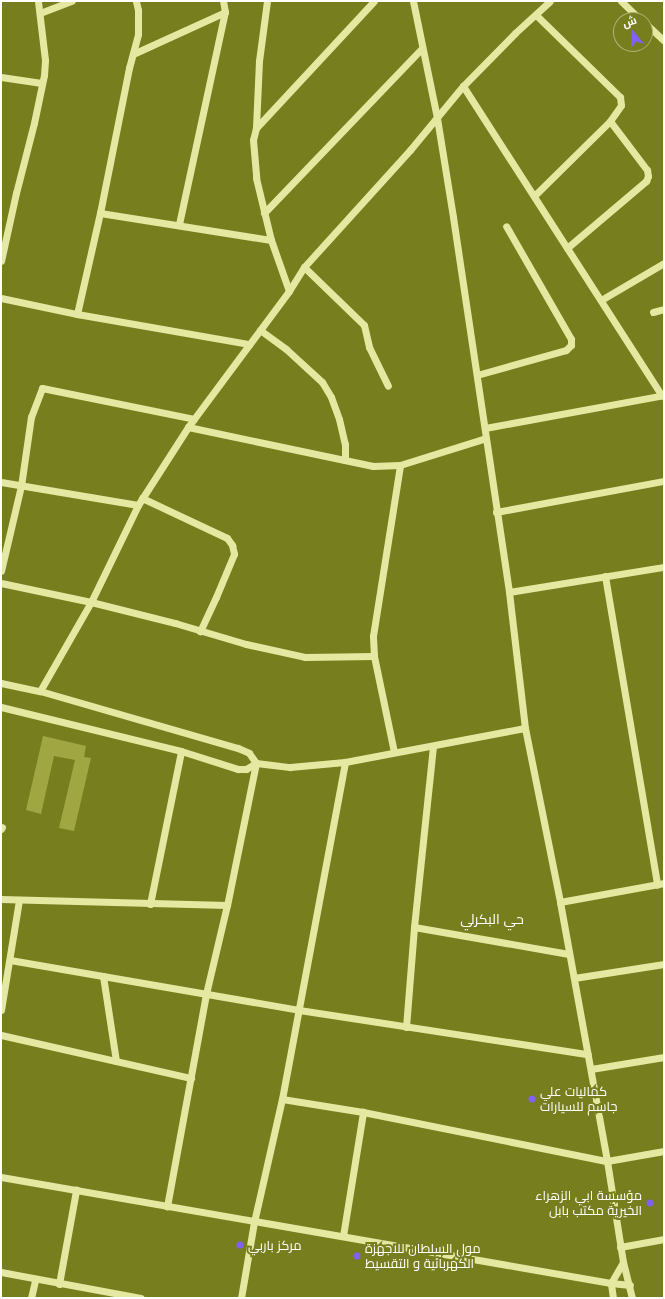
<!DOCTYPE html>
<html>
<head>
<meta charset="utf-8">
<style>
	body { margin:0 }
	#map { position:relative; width:665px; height:1299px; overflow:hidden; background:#777e1e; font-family:Quicksand,Cairo,sans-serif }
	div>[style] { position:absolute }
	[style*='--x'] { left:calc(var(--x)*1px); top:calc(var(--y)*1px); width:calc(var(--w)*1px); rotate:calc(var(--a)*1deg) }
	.building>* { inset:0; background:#a0a642 }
	.minor>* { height:7px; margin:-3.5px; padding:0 3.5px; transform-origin:3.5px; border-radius:3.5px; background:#e4e8a1 }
	.dots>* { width:11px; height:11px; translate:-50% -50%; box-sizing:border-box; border:2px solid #777e1e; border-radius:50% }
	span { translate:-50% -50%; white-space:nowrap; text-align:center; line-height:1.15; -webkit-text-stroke:4px #777e1e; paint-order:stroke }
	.poi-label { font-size:13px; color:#fff }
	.left { translate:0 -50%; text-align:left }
	.right { translate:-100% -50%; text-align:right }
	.neighbourhood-label { font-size:14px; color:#fff }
	.frame { position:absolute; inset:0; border:2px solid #fff; pointer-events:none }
	.north { position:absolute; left:613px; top:12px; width:40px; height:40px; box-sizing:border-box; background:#777e1e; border:1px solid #adb278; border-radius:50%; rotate:342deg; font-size:11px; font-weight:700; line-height:16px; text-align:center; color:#fff }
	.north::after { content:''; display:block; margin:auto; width:14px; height:18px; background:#8260f7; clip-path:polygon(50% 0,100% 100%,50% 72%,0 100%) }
</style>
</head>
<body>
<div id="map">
	<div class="building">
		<div style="clip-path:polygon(43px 736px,86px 746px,84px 757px,91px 758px,74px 831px,59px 828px,75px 760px,54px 756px,41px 814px,26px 810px)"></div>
	</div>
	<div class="minor">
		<div style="--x:267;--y:1;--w:61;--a:97.6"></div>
		<div style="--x:259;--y:61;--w:67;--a:92.6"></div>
		<div style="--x:256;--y:128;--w:12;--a:104"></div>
		<div style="--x:253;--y:140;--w:38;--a:85"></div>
		<div style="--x:256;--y:178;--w:64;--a:76.4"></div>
		<div style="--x:271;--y:240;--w:54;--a:70.6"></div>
		<div style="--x:413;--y:1;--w:119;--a:78.4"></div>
		<div style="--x:437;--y:118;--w:100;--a:80.8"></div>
		<div style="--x:453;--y:217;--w:379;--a:81.5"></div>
		<div style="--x:509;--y:592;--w:137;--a:83.3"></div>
		<div style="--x:525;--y:728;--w:177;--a:78.6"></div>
		<div style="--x:560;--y:902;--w:263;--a:79.7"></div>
		<div style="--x:607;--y:1161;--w:102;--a:81"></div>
		<div style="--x:623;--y:1262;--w:37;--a:76"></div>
		<div style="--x:621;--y:1;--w:28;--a:44"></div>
		<div style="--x:40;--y:13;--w:34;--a:-21"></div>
		<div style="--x:645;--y:23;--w:26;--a:43"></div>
		<div style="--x:133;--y:54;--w:101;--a:-24.5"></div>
		<div style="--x:1;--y:77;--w:41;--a:8.3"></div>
		<div style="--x:463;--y:86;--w:368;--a:57.3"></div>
		<div style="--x:256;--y:128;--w:173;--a:-47.1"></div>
		<div style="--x:534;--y:196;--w:107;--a:-44.6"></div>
		<div style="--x:610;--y:121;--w:19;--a:-55"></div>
		<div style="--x:621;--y:105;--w:8;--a:-97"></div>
		<div style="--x:620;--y:97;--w:117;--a:-135.7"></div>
		<div style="--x:100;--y:213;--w:173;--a:9"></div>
		<div style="--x:264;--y:213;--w:228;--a:-46.2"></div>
		<div style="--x:179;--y:224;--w:217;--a:-77.8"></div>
		<div style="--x:225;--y:12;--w:11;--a:-100"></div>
		<div style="--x:567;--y:248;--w:104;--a:-40.3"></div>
		<div style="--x:646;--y:181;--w:5;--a:-68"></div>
		<div style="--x:648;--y:176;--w:6;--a:-99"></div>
		<div style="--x:647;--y:170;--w:61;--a:-127.1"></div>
		<div style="--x:1;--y:261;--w:70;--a:-77.6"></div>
		<div style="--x:16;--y:193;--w:72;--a:-75.6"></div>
		<div style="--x:34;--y:123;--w:49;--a:-78.2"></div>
		<div style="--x:44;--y:75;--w:15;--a:-86"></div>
		<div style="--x:45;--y:60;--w:59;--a:-96.8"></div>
		<div style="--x:304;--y:267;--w:83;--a:44"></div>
		<div style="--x:364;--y:325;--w:23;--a:77"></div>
		<div style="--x:369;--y:347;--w:43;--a:64"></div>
		<div style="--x:1;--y:298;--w:78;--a:11.9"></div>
		<div style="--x:77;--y:314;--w:175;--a:9.9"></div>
		<div style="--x:601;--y:300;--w:73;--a:-30.4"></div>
		<div style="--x:653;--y:312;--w:11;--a:-15"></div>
		<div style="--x:77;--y:314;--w:104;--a:-77.2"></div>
		<div style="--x:100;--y:213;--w:148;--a:-78.7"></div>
		<div style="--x:129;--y:68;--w:35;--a:-75"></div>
		<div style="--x:138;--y:34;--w:24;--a:-90"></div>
		<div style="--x:138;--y:10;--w:9;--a:-103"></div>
		<div style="--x:260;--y:330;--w:32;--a:36"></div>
		<div style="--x:286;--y:349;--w:49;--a:42.5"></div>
		<div style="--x:322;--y:382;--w:17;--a:59"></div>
		<div style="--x:331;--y:397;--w:23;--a:70"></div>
		<div style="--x:339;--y:419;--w:26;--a:77"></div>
		<div style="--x:345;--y:444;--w:16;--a:90"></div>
		<div style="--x:477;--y:375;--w:92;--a:-15.7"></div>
		<div style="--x:566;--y:350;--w:7;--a:-45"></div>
		<div style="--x:571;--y:345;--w:6;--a:-90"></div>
		<div style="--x:571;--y:339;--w:130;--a:-119.9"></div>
		<div style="--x:188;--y:427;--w:189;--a:11.9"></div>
		<div style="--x:373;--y:466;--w:27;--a:-2"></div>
		<div style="--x:400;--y:465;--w:90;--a:-17.4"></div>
		<div style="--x:485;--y:428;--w:182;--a:-10.4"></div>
		<div style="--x:1;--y:482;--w:139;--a:9.5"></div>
		<div style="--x:142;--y:498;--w:94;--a:25.2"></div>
		<div style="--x:227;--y:538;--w:9;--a:54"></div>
		<div style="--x:232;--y:545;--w:9;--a:77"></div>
		<div style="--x:234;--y:554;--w:47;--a:112.7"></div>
		<div style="--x:216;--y:597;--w:38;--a:115"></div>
		<div style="--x:496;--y:512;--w:171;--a:-10.5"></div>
		<div style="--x:1;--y:571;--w:87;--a:-76.8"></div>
		<div style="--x:21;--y:486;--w:70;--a:-81.8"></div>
		<div style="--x:31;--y:417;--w:31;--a:-69"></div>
		<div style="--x:42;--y:388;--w:155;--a:11.5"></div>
		<div style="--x:605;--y:576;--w:313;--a:80.4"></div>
		<div style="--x:1;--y:583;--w:92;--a:11.9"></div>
		<div style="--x:91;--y:602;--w:87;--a:14"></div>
		<div style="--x:175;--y:623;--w:74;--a:16.5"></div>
		<div style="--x:246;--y:644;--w:60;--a:12.4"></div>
		<div style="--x:305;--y:657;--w:69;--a:-0.8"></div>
		<div style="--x:509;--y:592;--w:157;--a:-9.2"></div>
		<div style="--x:1;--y:683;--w:40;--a:12"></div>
		<div style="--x:40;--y:691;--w:206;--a:16.1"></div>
		<div style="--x:238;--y:748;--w:12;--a:24"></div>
		<div style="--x:249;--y:753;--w:12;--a:55"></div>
		<div style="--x:256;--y:763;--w:145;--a:101.5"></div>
		<div style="--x:227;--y:905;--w:91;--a:103.3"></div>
		<div style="--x:206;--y:994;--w:216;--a:100.4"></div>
		<div style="--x:40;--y:691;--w:103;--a:-60.2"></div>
		<div style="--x:91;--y:602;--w:108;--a:-64.1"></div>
		<div style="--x:138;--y:505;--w:93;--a:-57.3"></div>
		<div style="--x:188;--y:427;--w:169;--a:-53.4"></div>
		<div style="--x:289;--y:291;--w:28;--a:-58"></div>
		<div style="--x:304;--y:267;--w:158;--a:-47.8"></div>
		<div style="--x:410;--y:150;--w:83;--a:-50.4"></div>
		<div style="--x:463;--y:86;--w:74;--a:-45.5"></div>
		<div style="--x:515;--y:33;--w:47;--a:-42.4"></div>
		<div style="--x:1;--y:707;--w:185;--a:13.7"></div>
		<div style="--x:181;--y:751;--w:60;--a:17.5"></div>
		<div style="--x:238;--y:769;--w:8;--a:0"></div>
		<div style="--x:246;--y:769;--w:12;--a:-31"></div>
		<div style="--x:256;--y:763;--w:34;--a:7"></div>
		<div style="--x:290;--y:767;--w:55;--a:-5.2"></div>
		<div style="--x:345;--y:762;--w:183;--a:-10.7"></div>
		<div style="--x:394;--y:752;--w:98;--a:-101.8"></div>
		<div style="--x:374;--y:656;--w:20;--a:-93"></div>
		<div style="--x:373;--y:636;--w:173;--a:-81"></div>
		<div style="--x:1;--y:829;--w:2;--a:-63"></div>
		<div style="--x:1;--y:899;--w:226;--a:1.5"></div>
		<div style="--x:560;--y:902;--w:106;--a:-10.4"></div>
		<div style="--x:150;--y:904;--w:156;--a:-78.5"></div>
		<div style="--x:414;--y:927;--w:157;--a:9.9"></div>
		<div style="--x:10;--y:960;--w:293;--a:9.8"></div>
		<div style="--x:299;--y:1010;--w:292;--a:8.7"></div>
		<div style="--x:103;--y:976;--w:86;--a:81.3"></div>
		<div style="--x:574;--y:978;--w:91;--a:-8.8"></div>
		<div style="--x:1;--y:1010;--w:111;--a:-80.7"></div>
		<div style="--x:406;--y:1027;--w:100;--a:-85.4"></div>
		<div style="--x:414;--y:927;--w:182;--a:-84"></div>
		<div style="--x:1;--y:1035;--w:195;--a:12.8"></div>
		<div style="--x:591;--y:1069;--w:74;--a:-9.3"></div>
		<div style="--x:282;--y:1099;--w:82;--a:9.1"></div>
		<div style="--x:363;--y:1112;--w:249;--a:11.4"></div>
		<div style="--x:607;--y:1161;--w:58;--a:-10"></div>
		<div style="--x:1;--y:1177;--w:619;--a:9.86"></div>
		<div style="--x:611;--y:1283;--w:19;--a:6"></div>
		<div style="--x:343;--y:1236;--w:126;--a:-80.8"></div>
		<div style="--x:620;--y:1247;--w:45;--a:-10.3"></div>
		<div style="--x:1;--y:1272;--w:142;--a:10.5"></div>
		<div style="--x:59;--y:1284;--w:96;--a:-79.7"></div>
		<div style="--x:31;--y:1298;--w:18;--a:-77"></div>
		<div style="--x:241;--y:1298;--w:77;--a:-80.3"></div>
		<div style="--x:254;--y:1222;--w:126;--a:-77.2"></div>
		<div style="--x:282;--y:1099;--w:343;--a:-79.4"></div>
		<div style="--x:613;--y:1298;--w:15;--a:-98"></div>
		<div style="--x:611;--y:1283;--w:24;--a:-60"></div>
	</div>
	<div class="dots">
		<div style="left:532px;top:1099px;background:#8260f7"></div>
		<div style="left:650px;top:1203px;background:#8260f7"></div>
		<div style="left:240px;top:1245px;background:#8260f7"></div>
		<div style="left:357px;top:1256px;background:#8260f7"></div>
	</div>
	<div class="poi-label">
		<span class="left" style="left:540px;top:1099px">كماليات علي<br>جاسم للسيارات</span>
		<span class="right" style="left:642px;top:1203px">مؤسسة ابي الزهراء<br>الخيرية مكتب بابل</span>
		<span class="left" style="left:248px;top:1245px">مركز باربي</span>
		<span class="left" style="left:365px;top:1256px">مول السلطان للاجهزة<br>الكهربائية و التقسيط</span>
	</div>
	<div class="neighbourhood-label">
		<span style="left:492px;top:919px">حي البكرلي</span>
	</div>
	<div class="frame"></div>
	<div class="north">ش</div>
</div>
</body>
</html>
